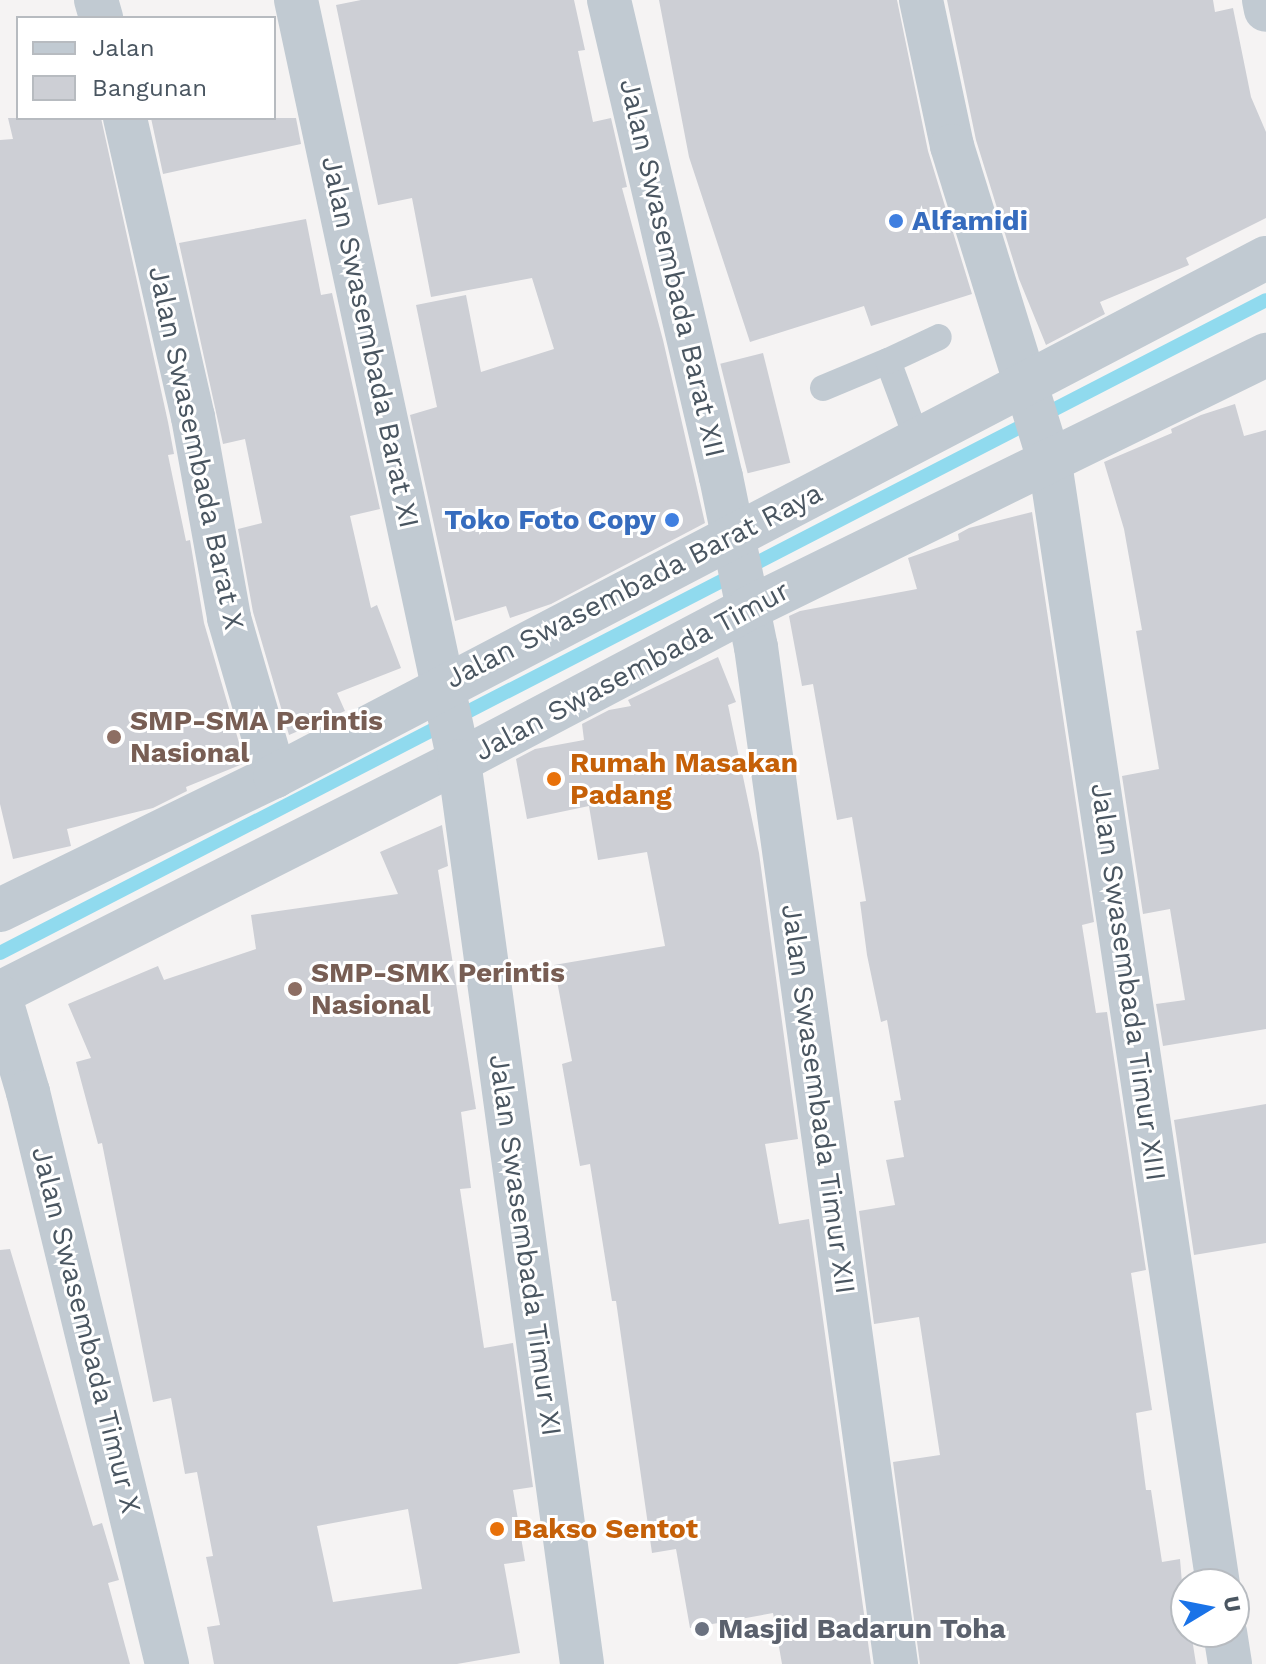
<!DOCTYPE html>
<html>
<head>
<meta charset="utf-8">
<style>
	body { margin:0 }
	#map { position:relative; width:1266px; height:1664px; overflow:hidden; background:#f5f3f3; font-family:"Work Sans",sans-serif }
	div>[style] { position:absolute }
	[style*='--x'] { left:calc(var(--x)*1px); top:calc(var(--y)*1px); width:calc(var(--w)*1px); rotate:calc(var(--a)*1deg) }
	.stream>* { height:14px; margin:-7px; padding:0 7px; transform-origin:7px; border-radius:7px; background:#90daee }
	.building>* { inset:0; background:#cdcfd5; transform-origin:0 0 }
	.service>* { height:26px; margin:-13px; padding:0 13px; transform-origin:13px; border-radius:13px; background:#c1cad2 }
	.minor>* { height:44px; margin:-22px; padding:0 22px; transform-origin:22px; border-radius:22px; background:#c1cad2 }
	.tertiary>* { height:44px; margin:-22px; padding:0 22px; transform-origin:22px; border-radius:22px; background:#c1cad2 }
	.dots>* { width:22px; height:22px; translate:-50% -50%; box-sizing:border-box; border:4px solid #fff; border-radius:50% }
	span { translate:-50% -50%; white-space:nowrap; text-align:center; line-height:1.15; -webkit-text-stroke:6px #fff; paint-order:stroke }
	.shop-label { font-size:28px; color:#366cbe; font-weight:700 }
	.left { translate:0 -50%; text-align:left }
	.right { translate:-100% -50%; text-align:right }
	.street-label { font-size:28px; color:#4a5661 }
	.education-label { font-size:28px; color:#785e54; font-weight:700 }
	.food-label { font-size:28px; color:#c56008; font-weight:700 }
	.worship-label { font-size:28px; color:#5b616d; font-weight:700 }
	.legend { position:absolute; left:16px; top:16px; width:260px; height:104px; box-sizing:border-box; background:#fff; border:2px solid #b7bbc0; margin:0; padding:10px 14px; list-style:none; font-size:24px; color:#4a5661 }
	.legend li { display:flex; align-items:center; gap:16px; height:40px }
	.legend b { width:40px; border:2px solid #b7bbc0 }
	.north { position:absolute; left:1170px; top:1568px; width:80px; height:80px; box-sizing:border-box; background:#fff; border:2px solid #b7bbc0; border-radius:50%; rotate:80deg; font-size:22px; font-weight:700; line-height:32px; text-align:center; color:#4a5661 }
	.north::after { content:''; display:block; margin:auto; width:28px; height:36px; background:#1a73e8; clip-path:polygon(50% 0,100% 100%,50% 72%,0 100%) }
</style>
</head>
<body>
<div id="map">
	<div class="stream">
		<div style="--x:0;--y:953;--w:1424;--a:-27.28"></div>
	</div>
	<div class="building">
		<div style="clip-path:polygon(361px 0,574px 0,585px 50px,578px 51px,593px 122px,611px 118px,627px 187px,622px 188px,663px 340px,705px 523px,551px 604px,510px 618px,506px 606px,455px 621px,410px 415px,437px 407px,416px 305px,466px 295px,481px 372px,554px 349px,532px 278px,431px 297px,412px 198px,378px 205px,336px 5px)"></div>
		<div style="clip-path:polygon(659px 0,897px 0,928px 151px,972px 294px,871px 326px,864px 306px,750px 342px,689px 157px)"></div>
		<div style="clip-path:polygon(947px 0,1213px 0,1215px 12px,1233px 8px,1251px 97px,1266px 132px,1266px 218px,1186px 258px,1189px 265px,1100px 302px,1105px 314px,1046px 345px,1019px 279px,976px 140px)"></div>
		<div style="clip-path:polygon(8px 118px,101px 118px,168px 422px,174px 454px,168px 455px,186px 541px,190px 540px,204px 623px,245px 763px,186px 787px,187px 791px,153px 808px,67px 829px,71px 846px,13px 859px,0 804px,0 140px,13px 139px)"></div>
		<div style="clip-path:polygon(151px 118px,296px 118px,301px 144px,163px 174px)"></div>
		<div style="clip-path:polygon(306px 219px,321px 295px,332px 293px,380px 509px,350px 516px,371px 608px,377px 605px,401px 668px,337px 693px,345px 711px,289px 735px,253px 612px,238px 529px,262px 523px,245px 439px,223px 444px,179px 243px)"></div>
		<div style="left:763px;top:353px;width:113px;height:44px;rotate:76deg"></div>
		<div style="clip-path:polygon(1235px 404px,1244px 436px,1266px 430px,1266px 1029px,1163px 1046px,1156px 1004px,1185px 1000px,1170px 909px,1143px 914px,1122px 776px,1159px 769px,1136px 631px,1142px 630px,1124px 529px,1104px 462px,1172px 433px,1171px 429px,1201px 415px)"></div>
		<div style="clip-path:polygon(1032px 512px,1094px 922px,1082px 925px,1096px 1013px,1107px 1012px,1146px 1270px,1131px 1273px,1152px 1410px,1136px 1413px,1146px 1490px,1151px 1490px,1162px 1562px,1180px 1559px,1186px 1632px,1191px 1632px,1196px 1664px,920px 1664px,893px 1462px,940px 1455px,919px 1317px,874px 1324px,859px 1211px,895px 1205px,886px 1160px,904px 1157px,894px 1101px,901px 1100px,887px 1020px,881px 1022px,867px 955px,860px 902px,866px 901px,852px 817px,837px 820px,813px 684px,802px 686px,789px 616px,800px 611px,917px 589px,908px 558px,959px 540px,958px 534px,969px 528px)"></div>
		<div style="clip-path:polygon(718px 657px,736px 702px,728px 705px,759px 853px,798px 1139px,765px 1144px,779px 1224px,809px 1219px,871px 1664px,782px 1664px,773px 1613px,690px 1628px,676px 1549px,652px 1553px,616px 1301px,612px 1301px,590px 1164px,580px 1166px,562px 1064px,572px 1061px,554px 965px,665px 946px,647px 852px,598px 860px,589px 806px,527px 819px,516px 759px,535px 749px,584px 740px,582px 724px,609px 710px,631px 706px,628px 700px)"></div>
		<div style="clip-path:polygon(evenodd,442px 825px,448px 866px,438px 870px,476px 1109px,461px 1112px,471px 1188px,460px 1189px,484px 1348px,513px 1343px,533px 1487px,513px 1490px,525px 1561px,504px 1564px,520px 1653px,457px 1664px,214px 1664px,207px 1627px,220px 1625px,206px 1557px,213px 1556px,197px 1472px,185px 1474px,171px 1398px,153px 1402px,102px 1143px,98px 1144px,76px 1062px,91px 1058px,68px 1004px,158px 966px,164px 980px,256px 949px,251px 915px,398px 894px,380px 852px,442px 825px,408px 1509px,422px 1589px,333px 1602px,317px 1526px,408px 1509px)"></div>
		<div style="clip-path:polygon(1266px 1104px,1266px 1243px,1194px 1255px,1174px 1120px)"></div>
		<div style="clip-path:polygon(10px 1249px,93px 1526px,102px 1523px,119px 1580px,108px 1583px,130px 1664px,0 1664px,0 1250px)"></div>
	</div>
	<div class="service">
		<div style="--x:823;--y:388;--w:70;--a:-22.6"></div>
		<div style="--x:917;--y:439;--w:83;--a:-110.4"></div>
		<div style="--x:888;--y:361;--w:56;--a:-25.2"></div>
	</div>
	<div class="minor">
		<div style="--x:96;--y:0;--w:19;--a:74"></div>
		<div style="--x:609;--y:0;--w:490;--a:76.8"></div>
		<div style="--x:721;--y:477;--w:174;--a:78.4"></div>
		<div style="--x:756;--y:647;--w:1027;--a:82.16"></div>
		<div style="--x:921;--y:0;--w:149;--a:78"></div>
		<div style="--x:952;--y:146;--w:332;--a:72.8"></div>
		<div style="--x:1050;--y:463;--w:1134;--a:81.48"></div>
		<div style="--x:1264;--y:0;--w:10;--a:79"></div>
		<div style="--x:125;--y:118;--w:307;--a:77.2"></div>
		<div style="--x:193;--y:417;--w:204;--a:79.8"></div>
		<div style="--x:229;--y:618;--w:165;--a:73.8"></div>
		<div style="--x:0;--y:993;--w:514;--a:-26.81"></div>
		<div style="--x:459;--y:761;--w:328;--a:-27.8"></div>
		<div style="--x:749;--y:608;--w:576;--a:-26.08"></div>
		<div style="--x:0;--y:997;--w:99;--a:73.6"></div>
		<div style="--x:28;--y:1092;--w:589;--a:76.34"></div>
		<div style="--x:1225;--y:1632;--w:32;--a:81"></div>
	</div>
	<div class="tertiary">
		<div style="--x:296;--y:0;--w:778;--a:77.91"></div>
		<div style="--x:459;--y:761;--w:911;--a:82.24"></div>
		<div style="--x:0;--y:910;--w:306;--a:-26"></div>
		<div style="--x:275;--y:776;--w:1118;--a:-27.6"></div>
	</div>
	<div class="dots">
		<div style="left:896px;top:221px;background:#3f7fe0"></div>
		<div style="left:672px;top:520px;background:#3f7fe0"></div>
		<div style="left:114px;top:737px;background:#8d6e63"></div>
		<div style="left:554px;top:779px;background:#e8710a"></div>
		<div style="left:295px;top:989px;background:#8d6e63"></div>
		<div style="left:497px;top:1529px;background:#e8710a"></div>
		<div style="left:702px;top:1629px;background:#6b7280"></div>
	</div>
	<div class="shop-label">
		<span class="left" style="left:912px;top:221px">Alfamidi</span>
		<span class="right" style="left:656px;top:520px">Toko Foto Copy</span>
	</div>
	<div class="street-label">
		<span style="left:672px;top:268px;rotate:77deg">Jalan Swasembada Barat XII</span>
		<span style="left:370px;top:342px;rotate:78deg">Jalan Swasembada Barat XI</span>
		<span style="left:196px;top:448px;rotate:78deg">Jalan Swasembada Barat X</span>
		<span style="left:634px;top:586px;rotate:-27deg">Jalan Swasembada Barat Raya</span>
		<span style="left:632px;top:671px;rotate:-28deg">Jalan Swasembada Timur</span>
		<span style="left:1128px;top:982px;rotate:82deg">Jalan Swasembada Timur XIII</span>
		<span style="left:818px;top:1099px;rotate:82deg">Jalan Swasembada Timur XII</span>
		<span style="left:525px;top:1245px;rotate:82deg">Jalan Swasembada Timur XI</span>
		<span style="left:86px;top:1330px;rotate:76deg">Jalan Swasembada Timur X</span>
	</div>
	<div class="education-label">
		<span class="left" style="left:130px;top:737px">SMP-SMA Perintis<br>Nasional</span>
		<span class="left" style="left:311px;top:989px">SMP-SMK Perintis<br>Nasional</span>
	</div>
	<div class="food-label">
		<span class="left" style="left:570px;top:779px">Rumah Masakan<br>Padang</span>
		<span class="left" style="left:513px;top:1529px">Bakso Sentot</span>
	</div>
	<div class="worship-label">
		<span class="left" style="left:718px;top:1629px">Masjid Badarun Toha</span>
	</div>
	<ul class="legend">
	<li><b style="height:10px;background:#c1cad2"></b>Jalan</li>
	<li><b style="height:22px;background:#cdcfd5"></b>Bangunan</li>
	</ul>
	<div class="north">U</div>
</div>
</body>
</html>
